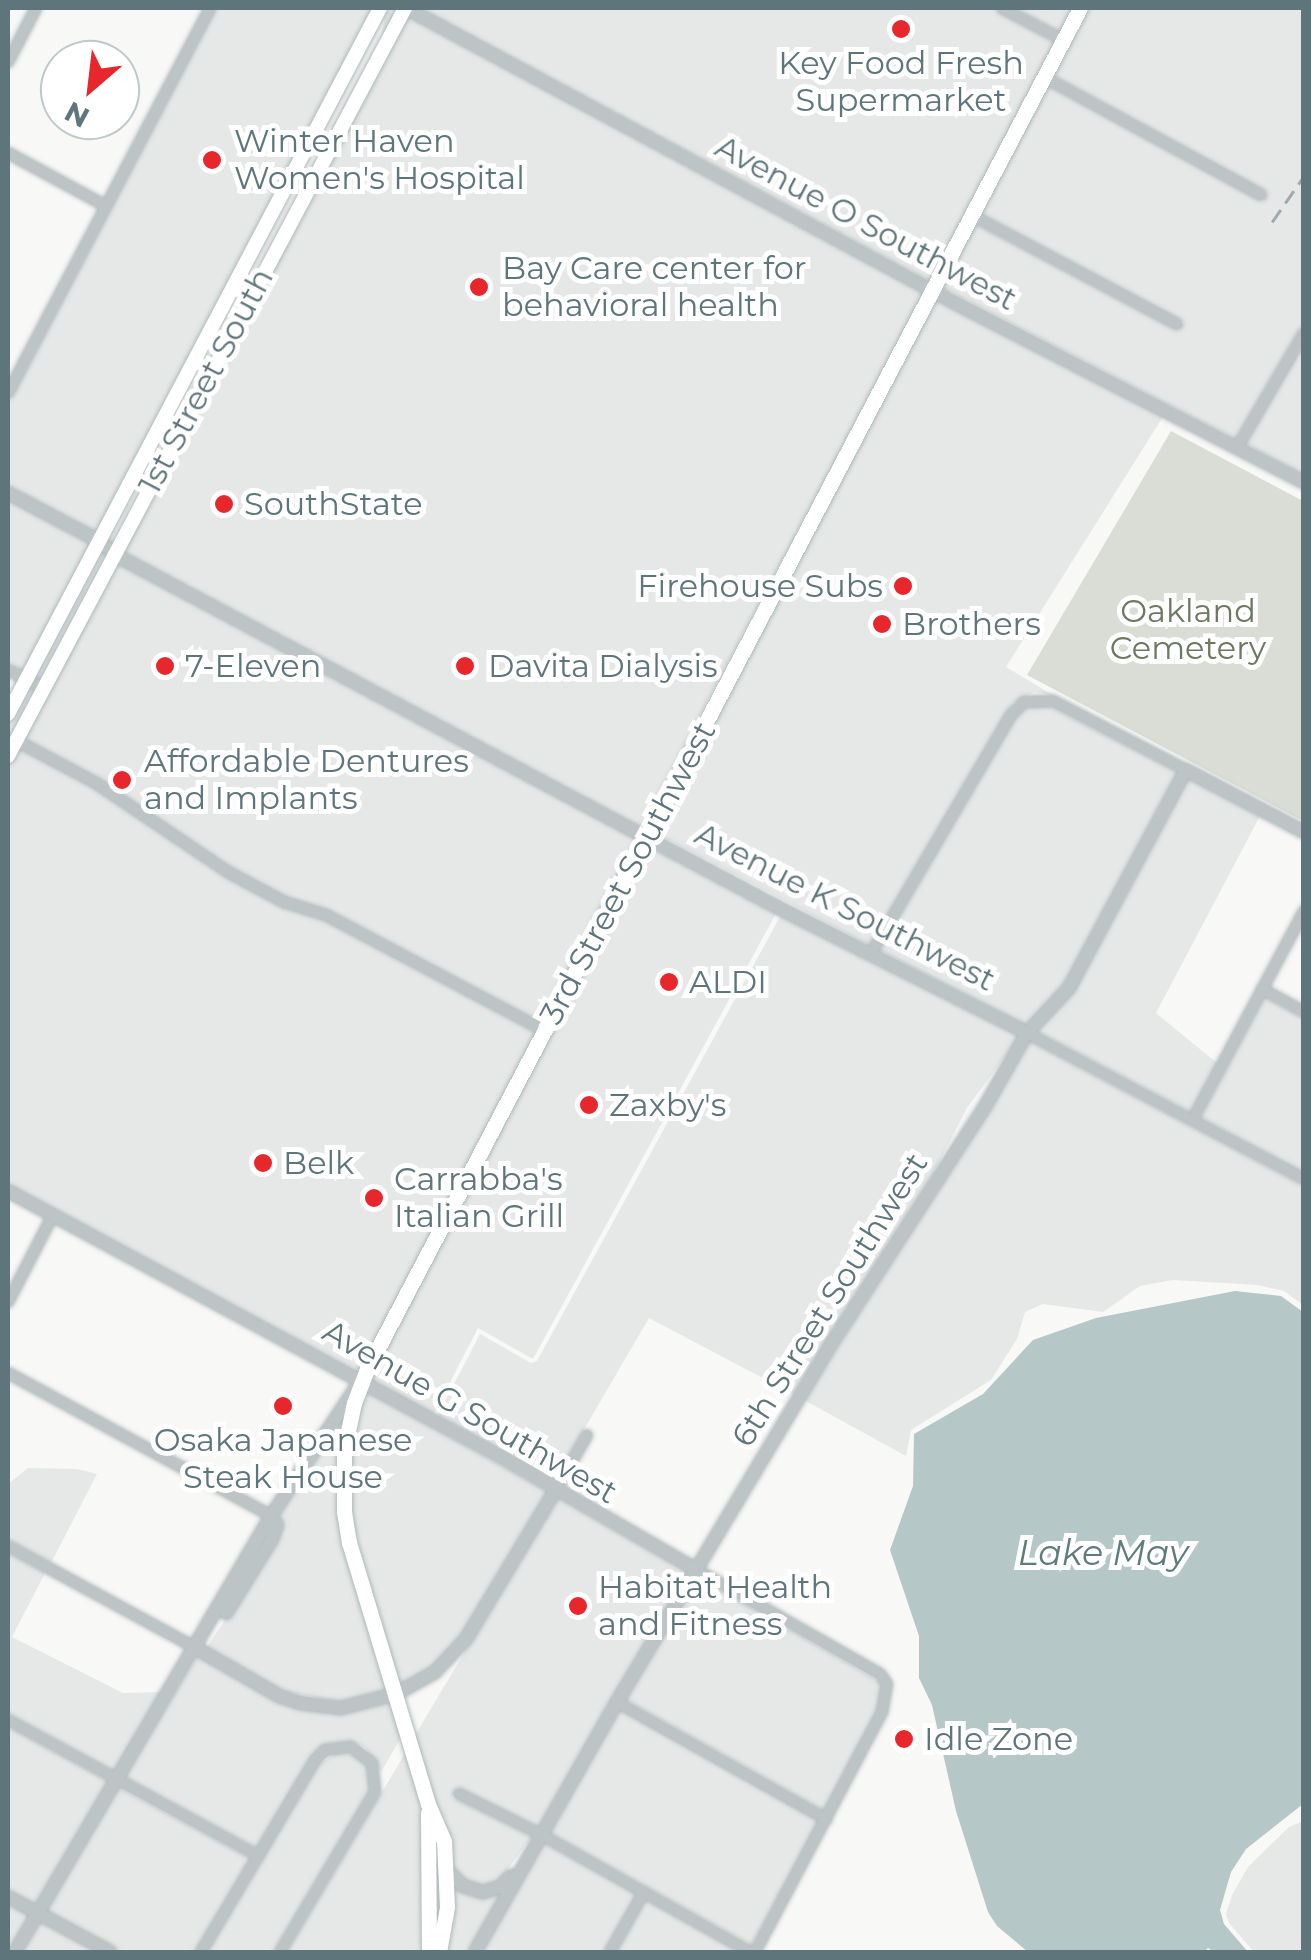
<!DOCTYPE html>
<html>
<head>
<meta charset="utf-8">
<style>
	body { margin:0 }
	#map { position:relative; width:1311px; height:1960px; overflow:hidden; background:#f8f8f6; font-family:Montserrat,sans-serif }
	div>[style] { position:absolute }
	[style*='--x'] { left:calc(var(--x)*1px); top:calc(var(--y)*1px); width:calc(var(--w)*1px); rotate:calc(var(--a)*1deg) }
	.built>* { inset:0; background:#e6e8e7; transform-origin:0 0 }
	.green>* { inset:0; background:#daddd5 }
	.water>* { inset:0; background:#b5c7c7 }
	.roads { filter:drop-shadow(0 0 2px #afb9bb) drop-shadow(0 0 2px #afb9bb) }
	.minor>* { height:10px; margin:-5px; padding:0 5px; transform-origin:5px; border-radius:5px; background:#bcc4c6 }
	.tertiary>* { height:12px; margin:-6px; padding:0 6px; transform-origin:6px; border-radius:6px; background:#bcc4c6 }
	.secondary>* { height:14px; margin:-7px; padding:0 7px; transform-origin:7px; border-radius:7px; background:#fff }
	.trunk>* { height:15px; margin:-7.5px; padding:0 7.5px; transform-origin:7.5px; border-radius:7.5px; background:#fff }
	.rail>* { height:2.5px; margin-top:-1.25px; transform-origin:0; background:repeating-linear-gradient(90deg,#9eaaad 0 15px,transparent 0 23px) }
	.dots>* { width:28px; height:28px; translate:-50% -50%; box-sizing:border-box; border:5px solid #fff; border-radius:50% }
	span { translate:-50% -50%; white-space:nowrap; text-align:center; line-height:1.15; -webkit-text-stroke:10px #fff; paint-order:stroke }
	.poi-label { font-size:32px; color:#5e767b }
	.left { translate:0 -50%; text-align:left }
	.right { translate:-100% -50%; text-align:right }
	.street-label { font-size:32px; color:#5e767b }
	.park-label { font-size:32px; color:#6c7962 }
	.water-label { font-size:35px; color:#5e7c7c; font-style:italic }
	.frame { position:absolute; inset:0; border:10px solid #5e767b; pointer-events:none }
	.north { position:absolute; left:40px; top:40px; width:100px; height:100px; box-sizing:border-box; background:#fff; border:2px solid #bfc8ca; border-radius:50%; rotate:208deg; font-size:28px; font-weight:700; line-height:40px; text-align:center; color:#5e767b }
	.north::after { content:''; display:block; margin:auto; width:35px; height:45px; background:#e8272c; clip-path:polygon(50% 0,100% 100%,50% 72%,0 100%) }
</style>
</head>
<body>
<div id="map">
	<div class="built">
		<div style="clip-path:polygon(216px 8px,374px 8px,96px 533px,8px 486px,8px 405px)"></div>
		<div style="left:386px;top:8px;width:12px;height:600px;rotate:9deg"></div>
		<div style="clip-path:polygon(418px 8px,991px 8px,1056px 43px,931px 281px)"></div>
		<div style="clip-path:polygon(1015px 8px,1075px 8px,1061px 33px)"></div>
		<div style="clip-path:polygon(1087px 8px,1303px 8px,1303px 322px,1236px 439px,940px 286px,973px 223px,1179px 331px,1184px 322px,979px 213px,1046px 84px,1263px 202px,1268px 193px,1051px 74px)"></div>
		<div style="left:407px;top:15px;width:587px;height:608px;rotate:28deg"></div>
		<div style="clip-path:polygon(934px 297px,1164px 415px,1006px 667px,1053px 695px,1034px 692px,1013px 703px,870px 945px,654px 832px)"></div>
		<div style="clip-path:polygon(1301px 348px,1303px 350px,1303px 475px,1245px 443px)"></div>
		<div style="clip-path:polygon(8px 499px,90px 543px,24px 672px,8px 664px)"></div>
		<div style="clip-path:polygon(97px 540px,779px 908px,533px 1359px,478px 1328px,431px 1419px,8px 1191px,8px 726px)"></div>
		<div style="clip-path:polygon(1043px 704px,1178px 772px,1064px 985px,1027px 1026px,880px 950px,1015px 718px,1026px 707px)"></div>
		<div style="clip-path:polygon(1187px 777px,1260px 816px,1156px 1013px,1217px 1063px,1191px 1112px,1037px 1031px,1073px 991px)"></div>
		<div style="clip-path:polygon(781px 915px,1020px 1036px,967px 1108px,928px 1184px,795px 1395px,649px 1318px,554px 1481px,438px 1415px,480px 1334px,531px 1363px,537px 1361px)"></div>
		<div style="clip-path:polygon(1264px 997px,1303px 1018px,1303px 1173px,1201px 1117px)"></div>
		<div style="clip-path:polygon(1029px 1041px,1303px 1186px,1303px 1305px,1284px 1291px,1258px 1285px,1173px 1280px,1140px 1286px,1103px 1312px,1043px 1304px,1025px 1312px,1017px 1339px,991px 1380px,911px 1430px,906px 1456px,804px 1400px)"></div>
		<div style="clip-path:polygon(364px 1389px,548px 1492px,462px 1636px,432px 1667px,399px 1686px,349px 1510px,350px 1450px)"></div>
		<div style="clip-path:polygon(347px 1407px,337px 1481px,389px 1691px,342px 1702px,282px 1691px,207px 1647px,274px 1547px,279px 1515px)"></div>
		<div style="clip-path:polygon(28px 1468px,77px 1469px,97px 1474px,51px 1563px,8px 1539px,8px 1484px)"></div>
		<div style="clip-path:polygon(557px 1497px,689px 1573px,538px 1827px,457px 1787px,452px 1798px,532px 1837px,498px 1882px,483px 1886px,466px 1881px,453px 1868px,414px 1737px)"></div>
		<div style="clip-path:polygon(8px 1553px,45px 1573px,12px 1637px,123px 1693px,164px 1692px,115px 1772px,8px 1713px)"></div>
		<div style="clip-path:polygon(699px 1578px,881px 1683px,881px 1704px,825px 1811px,625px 1699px)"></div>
		<div style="clip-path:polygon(198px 1656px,276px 1701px,299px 1708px,341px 1714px,392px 1701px,402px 1736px,381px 1772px,365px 1747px,351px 1741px,324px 1745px,311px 1758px,257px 1848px,124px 1777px)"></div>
		<div style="left:619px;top:1709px;width:230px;height:142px;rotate:29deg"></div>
		<div style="clip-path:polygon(8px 1727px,109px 1782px,36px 1906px,8px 1890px)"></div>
		<div style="clip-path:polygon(407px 1750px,422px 1801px,423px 1952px,287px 1952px)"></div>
		<div style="clip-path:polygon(339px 1752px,359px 1757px,367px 1767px,370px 1791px,273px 1952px,207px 1952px,319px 1764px)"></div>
		<div style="clip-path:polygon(118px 1788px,251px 1859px,195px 1952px,122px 1952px,46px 1911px)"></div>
		<div style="clip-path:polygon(1303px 1821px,1303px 1952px,1254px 1952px,1229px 1923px,1226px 1914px,1232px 1895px,1248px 1867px,1289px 1827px)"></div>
		<div style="clip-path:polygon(542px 1842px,637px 1894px,604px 1952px,481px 1952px)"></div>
		<div style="clip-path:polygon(453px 1884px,471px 1896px,502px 1893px,469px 1952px,445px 1952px)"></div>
		<div style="clip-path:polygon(646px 1900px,739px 1952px,616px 1952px)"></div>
		<div style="clip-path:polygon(8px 1904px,30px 1916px,9px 1952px,8px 1952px)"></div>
		<div style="clip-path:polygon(40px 1921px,97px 1952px,21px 1952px)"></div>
	</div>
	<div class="green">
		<div style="clip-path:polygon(1171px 431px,1303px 501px,1303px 821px,1027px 675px)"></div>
	</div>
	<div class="water">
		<div style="clip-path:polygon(1235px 1291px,1281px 1296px,1303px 1312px,1303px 1804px,1246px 1849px,1231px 1872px,1220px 1910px,1224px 1924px,1248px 1952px,1214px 1952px,1208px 1948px,1204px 1952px,1028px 1952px,997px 1926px,988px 1912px,956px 1811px,932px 1705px,919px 1678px,919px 1636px,890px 1550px,913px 1486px,914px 1434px,983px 1394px,1033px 1340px,1096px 1318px)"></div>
	</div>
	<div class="roads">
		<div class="minor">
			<div style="--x:1002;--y:8;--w:69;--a:27.7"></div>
			<div style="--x:8;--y:62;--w:61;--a:-62.6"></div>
			<div style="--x:1044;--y:77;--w:247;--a:28.5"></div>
			<div style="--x:8;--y:153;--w:111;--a:28.4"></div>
			<div style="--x:971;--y:215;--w:233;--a:27.9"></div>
			<div style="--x:8;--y:393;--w:435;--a:-62.3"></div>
			<div style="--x:1238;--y:446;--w:131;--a:-59.7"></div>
			<div style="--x:8;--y:670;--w:39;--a:27"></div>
			<div style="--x:15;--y:740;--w:92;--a:28"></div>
			<div style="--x:96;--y:783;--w:159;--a:34"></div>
			<div style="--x:228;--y:872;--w:64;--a:28.2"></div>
			<div style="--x:284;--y:902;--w:44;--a:17.2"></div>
			<div style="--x:326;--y:915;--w:248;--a:27.9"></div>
			<div style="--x:872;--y:952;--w:275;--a:-59.6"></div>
			<div style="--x:1011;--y:715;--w:18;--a:-45"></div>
			<div style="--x:1024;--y:702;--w:29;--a:-2"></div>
			<div style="--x:1053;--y:701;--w:150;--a:27.4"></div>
			<div style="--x:1262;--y:989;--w:48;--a:28.7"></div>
			<div style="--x:1027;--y:1033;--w:313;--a:27.8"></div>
			<div style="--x:1193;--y:1119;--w:236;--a:-61.9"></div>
			<div style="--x:8;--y:1302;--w:98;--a:-62.7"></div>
			<div style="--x:8;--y:1373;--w:299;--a:28.5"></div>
			<div style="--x:556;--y:1489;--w:62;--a:-60.1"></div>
			<div style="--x:8;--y:1546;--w:214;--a:28.5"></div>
			<div style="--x:697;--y:1570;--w:210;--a:29.6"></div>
			<div style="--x:880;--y:1674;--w:12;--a:55"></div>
			<div style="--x:887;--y:1684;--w:28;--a:100"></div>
			<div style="--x:882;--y:1712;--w:272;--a:117.9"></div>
			<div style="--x:617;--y:1702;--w:240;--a:29.2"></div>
			<div style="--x:8;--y:1720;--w:285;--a:28.5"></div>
			<div style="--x:459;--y:1794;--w:90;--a:26.3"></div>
			<div style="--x:540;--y:1834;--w:241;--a:29.3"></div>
			<div style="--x:201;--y:1952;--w:223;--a:-59.3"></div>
			<div style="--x:315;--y:1760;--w:14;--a:-45"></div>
			<div style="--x:325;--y:1750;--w:26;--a:-7"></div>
			<div style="--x:351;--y:1747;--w:26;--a:37"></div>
			<div style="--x:372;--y:1763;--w:29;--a:84"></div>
			<div style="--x:375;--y:1792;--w:186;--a:120.7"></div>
			<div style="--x:610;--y:1952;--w:69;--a:-60.5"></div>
		</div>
		<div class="tertiary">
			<div style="--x:406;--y:8;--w:632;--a:28.23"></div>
			<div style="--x:963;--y:307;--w:383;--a:27.2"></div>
			<div style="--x:8;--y:493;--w:101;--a:27.8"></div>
			<div style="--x:97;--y:540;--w:30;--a:37"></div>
			<div style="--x:121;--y:558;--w:745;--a:28.01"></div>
			<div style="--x:779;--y:908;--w:278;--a:26.7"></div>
			<div style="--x:8;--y:1191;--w:560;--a:28.35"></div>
			<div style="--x:501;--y:1457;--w:226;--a:30"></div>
			<div style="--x:226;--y:1613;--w:87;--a:-58.1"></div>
			<div style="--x:272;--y:1539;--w:15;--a:-70"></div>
			<div style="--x:277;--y:1525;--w:11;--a:-124"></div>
			<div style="--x:196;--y:1648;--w:96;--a:30"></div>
			<div style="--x:279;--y:1696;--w:22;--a:18"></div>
			<div style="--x:300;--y:1703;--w:41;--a:7"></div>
			<div style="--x:341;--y:1708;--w:57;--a:-14.3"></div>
			<div style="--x:396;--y:1694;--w:45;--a:-29.4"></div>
			<div style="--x:435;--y:1672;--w:45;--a:-46.8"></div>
			<div style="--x:466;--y:1639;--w:175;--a:-59"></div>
			<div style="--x:448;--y:1871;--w:21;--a:45"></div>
			<div style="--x:463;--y:1886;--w:21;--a:17"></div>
			<div style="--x:483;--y:1892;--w:18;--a:-16"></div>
			<div style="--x:500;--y:1887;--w:16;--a:-45"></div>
			<div style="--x:8;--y:1897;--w:116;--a:28.3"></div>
			<div style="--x:15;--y:1952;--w:506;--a:-59.58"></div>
			<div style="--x:271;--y:1516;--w:156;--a:-56.5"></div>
			<div style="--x:475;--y:1952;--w:288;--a:-60.4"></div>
			<div style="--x:617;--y:1702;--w:418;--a:-59.1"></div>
			<div style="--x:832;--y:1343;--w:278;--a:-57.1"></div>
			<div style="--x:983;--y:1110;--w:89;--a:-60.3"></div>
			<div style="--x:1027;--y:1033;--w:62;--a:-47"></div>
			<div style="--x:1069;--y:988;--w:247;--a:-61.8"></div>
			<div style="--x:1186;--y:770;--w:133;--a:27.7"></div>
		</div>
		<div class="secondary">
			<div style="--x:8;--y:714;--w:798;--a:-62.21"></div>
			<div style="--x:8;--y:756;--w:847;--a:-62.04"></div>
		</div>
		<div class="trunk">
			<div style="--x:428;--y:1813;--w:139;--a:89.6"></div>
			<div style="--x:439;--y:1952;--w:46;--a:-79.9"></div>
			<div style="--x:447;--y:1907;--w:66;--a:-92.6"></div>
			<div style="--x:444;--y:1841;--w:40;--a:-113.4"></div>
			<div style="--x:428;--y:1804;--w:273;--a:-106.8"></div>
			<div style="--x:349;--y:1543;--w:32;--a:-99"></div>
			<div style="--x:344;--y:1511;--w:61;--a:-90"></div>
			<div style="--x:344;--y:1450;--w:48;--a:-78"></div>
			<div style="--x:354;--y:1403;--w:34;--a:-69"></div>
			<div style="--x:366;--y:1371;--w:1539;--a:-62.35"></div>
		</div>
	</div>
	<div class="rail">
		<div style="--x:1272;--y:222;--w:56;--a:-55.2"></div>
	</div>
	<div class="dots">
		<div style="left:901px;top:29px;background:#e8272c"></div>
		<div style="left:212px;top:160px;background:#e8272c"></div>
		<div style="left:479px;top:287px;background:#e8272c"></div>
		<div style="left:224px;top:504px;background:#e8272c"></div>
		<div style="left:903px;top:586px;background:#e8272c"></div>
		<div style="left:882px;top:624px;background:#e8272c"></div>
		<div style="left:165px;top:666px;background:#e8272c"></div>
		<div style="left:465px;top:666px;background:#e8272c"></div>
		<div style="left:122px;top:780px;background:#e8272c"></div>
		<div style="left:669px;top:982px;background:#e8272c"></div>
		<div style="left:589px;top:1105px;background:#e8272c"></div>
		<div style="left:263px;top:1163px;background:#e8272c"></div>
		<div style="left:374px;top:1198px;background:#e8272c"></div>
		<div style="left:283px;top:1406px;background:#e8272c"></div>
		<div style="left:578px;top:1606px;background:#e8272c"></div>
		<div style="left:904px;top:1739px;background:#e8272c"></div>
	</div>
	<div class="poi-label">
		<span style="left:901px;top:82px">Key Food Fresh<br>Supermarket</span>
		<span class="left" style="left:234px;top:160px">Winter Haven<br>Women's Hospital</span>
		<span class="left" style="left:502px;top:287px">Bay Care center for<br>behavioral health</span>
		<span class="left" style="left:244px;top:504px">SouthState</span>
		<span class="right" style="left:883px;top:586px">Firehouse Subs</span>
		<span class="left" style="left:902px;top:624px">Brothers</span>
		<span class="left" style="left:185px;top:666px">7-Eleven</span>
		<span class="left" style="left:488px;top:666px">Davita Dialysis</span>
		<span class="left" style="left:144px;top:780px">Affordable Dentures<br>and Implants</span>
		<span class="left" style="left:689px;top:982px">ALDI</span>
		<span class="left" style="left:609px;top:1105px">Zaxby's</span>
		<span class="left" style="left:283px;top:1163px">Belk</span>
		<span class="left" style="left:394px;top:1198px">Carrabba's<br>Italian Grill</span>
		<span style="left:283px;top:1459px">Osaka Japanese<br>Steak House</span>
		<span class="left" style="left:598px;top:1606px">Habitat Health<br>and Fitness</span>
		<span class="left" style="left:924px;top:1739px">Idle Zone</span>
	</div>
	<div class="street-label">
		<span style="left:866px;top:223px;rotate:28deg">Avenue O Southwest</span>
		<span style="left:206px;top:381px;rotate:-62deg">1st Street South</span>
		<span style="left:628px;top:873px;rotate:-62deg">3rd Street Southwest</span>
		<span style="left:845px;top:907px;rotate:27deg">Avenue K Southwest</span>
		<span style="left:830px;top:1300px;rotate:-58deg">6th Street Southwest</span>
		<span style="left:470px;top:1412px;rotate:30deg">Avenue G Southwest</span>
	</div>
	<div class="park-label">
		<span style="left:1188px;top:630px">Oakland<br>Cemetery</span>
	</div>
	<div class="water-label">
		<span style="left:1103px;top:1553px">Lake May</span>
	</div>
	<div class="frame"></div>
	<div class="north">N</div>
</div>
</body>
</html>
